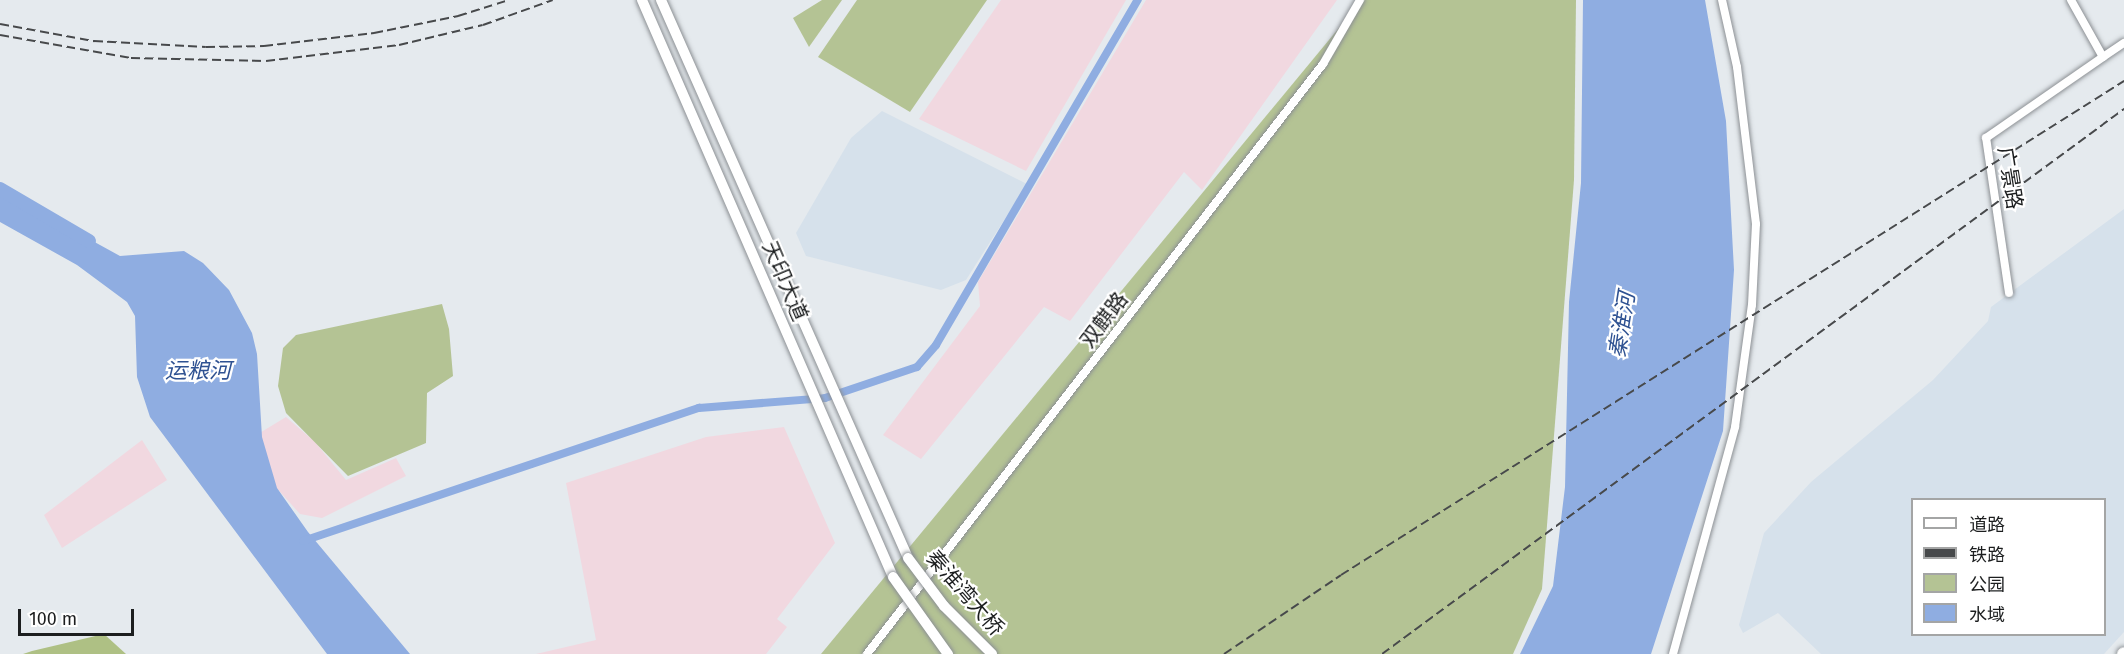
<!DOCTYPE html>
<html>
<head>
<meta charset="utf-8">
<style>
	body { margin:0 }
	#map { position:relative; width:2124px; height:654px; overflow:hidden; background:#e5eaee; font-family:"Fira Sans","Noto Sans SC",sans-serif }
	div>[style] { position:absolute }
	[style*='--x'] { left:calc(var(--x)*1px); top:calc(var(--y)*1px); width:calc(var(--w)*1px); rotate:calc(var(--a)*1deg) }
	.built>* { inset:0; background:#d6e1eb }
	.industrial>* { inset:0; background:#f1d8e0 }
	.green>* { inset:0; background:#b4c394 }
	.forest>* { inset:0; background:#aec084 }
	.water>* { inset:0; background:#8fade1 }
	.canal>* { height:8px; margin:-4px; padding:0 4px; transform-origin:4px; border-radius:4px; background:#8fade1 }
	.river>* { height:14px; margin:-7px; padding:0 7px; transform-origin:7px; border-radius:7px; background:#8fade1 }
	.roads { filter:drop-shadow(0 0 2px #8c9094) drop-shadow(0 0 2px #8c9094) }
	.minor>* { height:8px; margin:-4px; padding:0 4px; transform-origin:4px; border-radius:4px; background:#fff }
	.major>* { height:10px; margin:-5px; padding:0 5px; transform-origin:5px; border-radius:5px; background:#fff }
	.highway>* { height:12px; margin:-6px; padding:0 6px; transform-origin:6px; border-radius:6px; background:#fff }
	.rail>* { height:2px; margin-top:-1px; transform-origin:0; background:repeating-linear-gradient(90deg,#47494b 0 9px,transparent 0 13.5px) }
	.bridges { filter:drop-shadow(0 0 2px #8c9094) drop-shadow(0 0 2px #8c9094) }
	.major-bridge>* { height:10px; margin:-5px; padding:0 5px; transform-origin:5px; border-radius:5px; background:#fff }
	span { translate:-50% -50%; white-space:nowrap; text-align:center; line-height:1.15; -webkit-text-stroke:4.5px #fff; paint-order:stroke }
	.street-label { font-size:21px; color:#1c1e1f }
	.water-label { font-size:22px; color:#2f5292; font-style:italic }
	.legend { position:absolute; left:1911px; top:498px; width:195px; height:138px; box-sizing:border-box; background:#fff; border:2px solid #a4a5a5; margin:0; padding:8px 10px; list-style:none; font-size:18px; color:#1c1e1f }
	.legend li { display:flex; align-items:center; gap:12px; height:30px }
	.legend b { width:30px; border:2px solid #a4a5a5 }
	.scale { position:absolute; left:18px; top:609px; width:116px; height:27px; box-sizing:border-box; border:3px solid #1c1e1f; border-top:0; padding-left:8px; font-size:18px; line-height:21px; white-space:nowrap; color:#1c1e1f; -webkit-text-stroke:4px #fff; paint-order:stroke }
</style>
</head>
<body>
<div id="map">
	<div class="built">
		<div style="clip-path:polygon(882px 111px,1027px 184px,966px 280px,941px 290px,806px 256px,796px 233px,851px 138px)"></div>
		<div style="clip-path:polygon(evenodd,2124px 209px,2124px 632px,2104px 654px,1821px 654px,1778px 613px,1743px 633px,1739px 625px,1764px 533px,1811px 482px,1933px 380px,1988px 321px,1991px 307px,2124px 209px,1912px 500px,2104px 500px,2104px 634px,1912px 634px,1912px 500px)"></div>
	</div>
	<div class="industrial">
		<div style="clip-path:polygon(1001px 0,1126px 0,1026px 171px,919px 119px)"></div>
		<div style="clip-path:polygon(1146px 0,1337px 0,1202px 190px,1184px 172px,1070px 321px,1044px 307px,921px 459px,883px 435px,980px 306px,978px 282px)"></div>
		<div style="clip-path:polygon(286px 417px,315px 442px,346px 480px,396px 458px,406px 476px,322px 518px,300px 514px,273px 484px,258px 434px)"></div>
		<div style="clip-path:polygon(784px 427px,835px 543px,777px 619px,787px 627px,766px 654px,536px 654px,596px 640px,566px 483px,706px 437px)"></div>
		<div style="clip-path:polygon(142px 440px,167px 480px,62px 548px,44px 515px)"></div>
	</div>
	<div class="green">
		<div style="clip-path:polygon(822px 0,842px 0,809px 47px,793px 18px)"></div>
		<div style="clip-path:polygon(857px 0,987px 0,910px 112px,818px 57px)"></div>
		<div style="clip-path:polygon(1362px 0,1576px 0,1574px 180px,1542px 589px,1513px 654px,821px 654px)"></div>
		<div style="clip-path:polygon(442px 304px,449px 329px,453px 376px,427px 393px,426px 443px,348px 476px,286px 413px,278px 386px,283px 348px,296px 335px)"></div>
	</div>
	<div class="forest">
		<div style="clip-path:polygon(104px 634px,126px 654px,23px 654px,32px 651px)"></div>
	</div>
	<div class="water">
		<div style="clip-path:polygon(1583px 0,1705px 0,1726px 121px,1734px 270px,1723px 431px,1651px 654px,1520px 654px,1553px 586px,1565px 487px,1569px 302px,1581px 183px)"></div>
		<div style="clip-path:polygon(0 190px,120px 256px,184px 251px,203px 263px,229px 290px,252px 333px,257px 354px,262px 437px,277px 488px,308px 532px,410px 654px,327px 654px,150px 417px,137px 377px,135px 316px,127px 302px,77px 265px,0 222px)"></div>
	</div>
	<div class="canal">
		<div style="--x:303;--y:541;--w:418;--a:-18.6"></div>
		<div style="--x:699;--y:408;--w:126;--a:-4.5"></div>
		<div style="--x:825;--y:398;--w:97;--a:-18.6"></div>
		<div style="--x:917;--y:367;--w:29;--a:-49"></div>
		<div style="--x:936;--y:345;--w:400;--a:-59.7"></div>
	</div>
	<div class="river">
		<div style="--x:0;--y:189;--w:103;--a:30.3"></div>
	</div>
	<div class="roads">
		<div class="minor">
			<div style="--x:2071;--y:0;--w:65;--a:60.7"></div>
			<div style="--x:2103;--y:57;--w:25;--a:-34"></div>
			<div style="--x:2009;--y:293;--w:157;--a:-98.4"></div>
			<div style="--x:1986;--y:138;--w:142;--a:-34.7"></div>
			<div style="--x:867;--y:654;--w:746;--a:-52.3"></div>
			<div style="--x:1323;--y:64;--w:74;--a:-60"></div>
			<div style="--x:1673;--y:654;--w:235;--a:-74.7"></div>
			<div style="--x:1735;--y:427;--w:123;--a:-82.1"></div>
			<div style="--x:1752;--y:305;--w:81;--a:-87.2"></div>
			<div style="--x:1756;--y:224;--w:158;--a:-96.9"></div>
			<div style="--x:1737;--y:67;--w:69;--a:-102.6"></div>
		</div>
		<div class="major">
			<div style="--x:642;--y:0;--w:629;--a:66.49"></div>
			<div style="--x:661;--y:0;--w:610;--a:66.12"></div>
		</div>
		<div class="highway">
			<div style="--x:2123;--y:654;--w:1;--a:-45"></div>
		</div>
	</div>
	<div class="rail">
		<div style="--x:0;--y:24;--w:96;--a:10.3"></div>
		<div style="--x:94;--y:41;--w:112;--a:3.1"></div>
		<div style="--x:206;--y:47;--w:58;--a:-1"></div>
		<div style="--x:264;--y:46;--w:111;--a:-6.7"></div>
		<div style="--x:374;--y:33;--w:86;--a:-11.4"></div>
		<div style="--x:458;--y:16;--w:53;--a:-17.4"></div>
		<div style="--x:0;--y:35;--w:133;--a:10"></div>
		<div style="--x:131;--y:58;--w:135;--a:1.3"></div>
		<div style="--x:266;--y:61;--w:134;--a:-6.9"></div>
		<div style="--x:399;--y:45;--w:86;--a:-13.4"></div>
		<div style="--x:483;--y:25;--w:74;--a:-19.7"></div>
		<div style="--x:1224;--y:654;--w:141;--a:-34"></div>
		<div style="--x:1341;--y:575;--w:926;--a:-32.25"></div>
		<div style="--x:1382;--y:654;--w:921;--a:-36.3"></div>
	</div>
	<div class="bridges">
		<div class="major-bridge">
			<div style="--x:908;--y:558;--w:60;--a:53.1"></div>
			<div style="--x:944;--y:606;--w:68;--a:45"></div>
			<div style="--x:893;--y:577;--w:95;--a:54.5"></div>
		</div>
	</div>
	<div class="street-label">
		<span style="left:2010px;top:178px;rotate:81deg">广景路</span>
		<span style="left:785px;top:281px;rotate:67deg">天印大道</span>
		<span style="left:1104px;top:320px;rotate:-53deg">双麒路</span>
		<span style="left:965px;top:593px;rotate:49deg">秦淮湾大桥</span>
	</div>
	<div class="water-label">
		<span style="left:1622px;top:325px;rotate:-81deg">秦淮河</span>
		<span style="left:198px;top:371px">运粮河</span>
	</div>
	<ul class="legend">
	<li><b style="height:8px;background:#fff"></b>道路</li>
	<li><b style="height:8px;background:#47494b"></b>铁路</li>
	<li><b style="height:16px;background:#b4c394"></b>公园</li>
	<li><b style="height:16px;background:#8fade1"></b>水域</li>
	</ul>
	<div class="scale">100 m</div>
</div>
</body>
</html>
